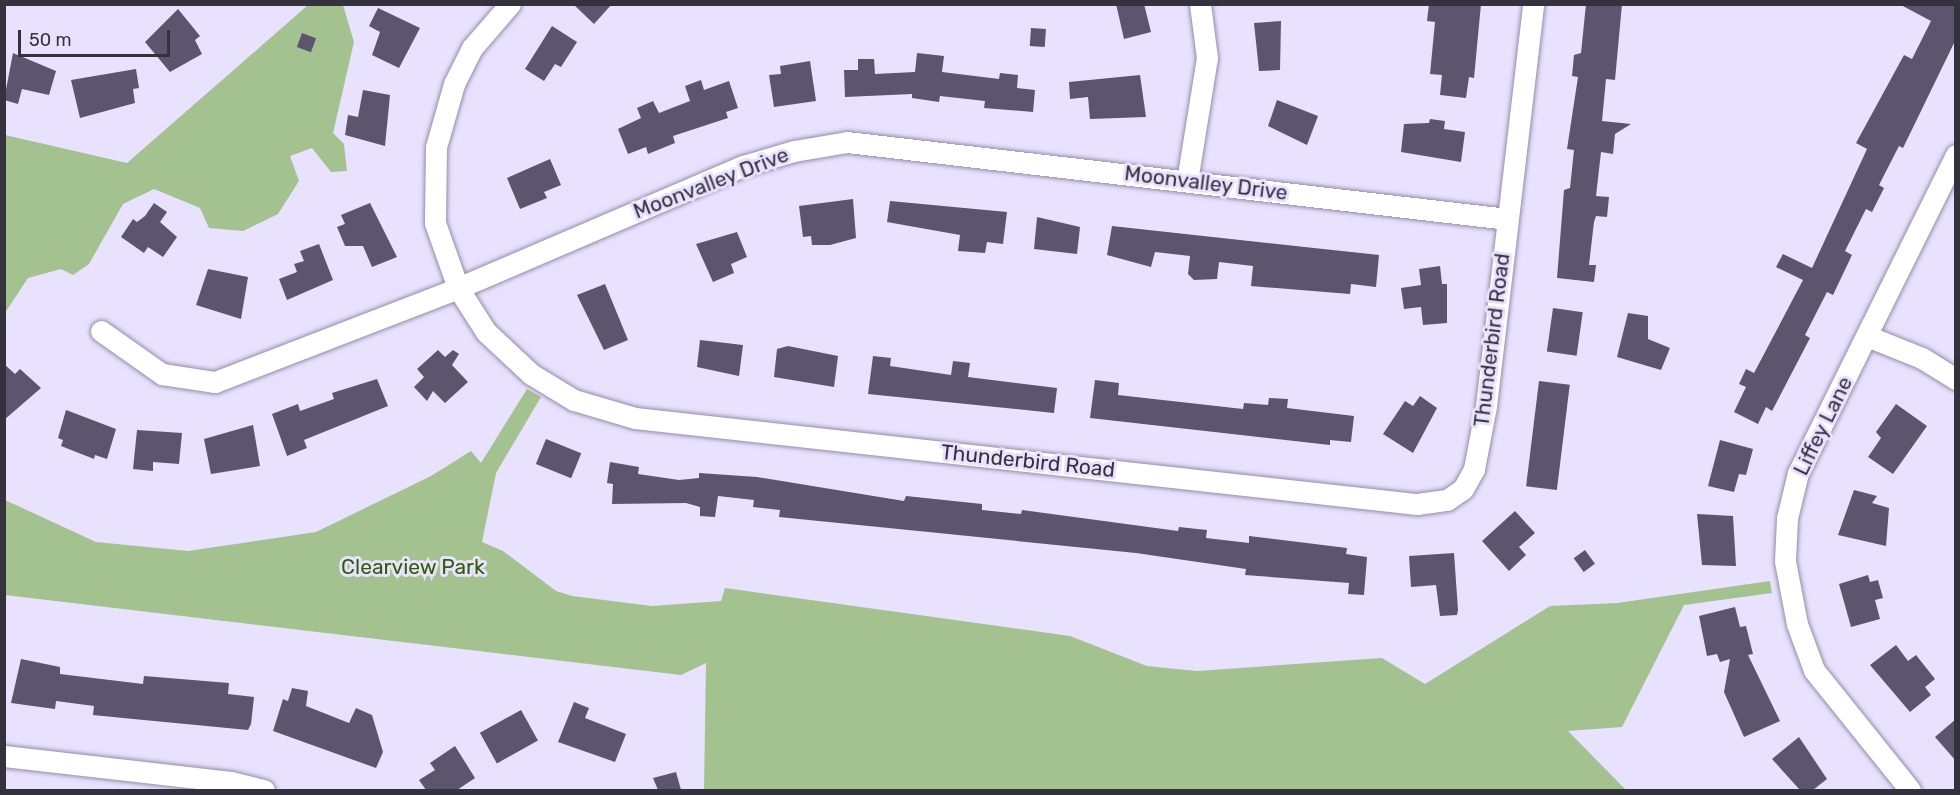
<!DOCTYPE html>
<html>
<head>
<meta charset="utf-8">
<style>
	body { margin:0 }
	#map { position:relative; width:1960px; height:795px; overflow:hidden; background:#e8e2ff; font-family:Rubik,sans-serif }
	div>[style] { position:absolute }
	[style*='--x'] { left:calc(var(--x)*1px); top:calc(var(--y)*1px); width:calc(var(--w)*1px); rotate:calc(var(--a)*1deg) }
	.green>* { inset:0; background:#a3c28f }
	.building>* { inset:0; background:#5b556e; transform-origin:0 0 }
	.roads { filter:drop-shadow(0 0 2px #938da8) drop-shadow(0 0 2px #938da8) }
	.street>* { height:21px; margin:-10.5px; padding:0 10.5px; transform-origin:10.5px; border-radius:10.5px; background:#fff }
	span { translate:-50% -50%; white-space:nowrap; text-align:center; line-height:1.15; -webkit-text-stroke:6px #e8e2ff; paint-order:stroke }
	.street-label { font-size:21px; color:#34323d }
	.park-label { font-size:21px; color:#315d00 }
	.frame { position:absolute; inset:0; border:6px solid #34323d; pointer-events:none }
	.scale { position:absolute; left:18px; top:30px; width:152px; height:27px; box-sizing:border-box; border:3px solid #34323d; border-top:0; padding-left:8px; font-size:18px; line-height:21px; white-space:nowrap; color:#34323d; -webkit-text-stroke:4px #e8e2ff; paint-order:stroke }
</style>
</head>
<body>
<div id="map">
	<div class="green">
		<div style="clip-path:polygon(308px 5px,343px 5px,354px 42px,333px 133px,344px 144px,347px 171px,331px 172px,312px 148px,290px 156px,299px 181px,278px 214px,243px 231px,209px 228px,200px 208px,154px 189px,123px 204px,89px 264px,73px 275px,61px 269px,28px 278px,5px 313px,5px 135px,127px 163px)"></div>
		<div style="clip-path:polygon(527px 389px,541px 397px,496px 473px,482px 542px,503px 551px,556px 591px,572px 596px,652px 606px,721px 601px,725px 588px,1070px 636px,1147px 666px,1197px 671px,1382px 658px,1425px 684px,1550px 606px,1617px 603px,1770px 581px,1772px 593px,1684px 605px,1622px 727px,1568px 731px,1626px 790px,704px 790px,706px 663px,681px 675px,5px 595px,5px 500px,96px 542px,188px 551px,316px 532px,431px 476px,471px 451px,481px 463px)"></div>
	</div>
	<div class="building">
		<div style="clip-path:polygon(573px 4px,612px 4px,594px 24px)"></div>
		<div style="clip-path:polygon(1116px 4px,1144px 4px,1151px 32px,1124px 39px)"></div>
		<div style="clip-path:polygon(1429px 4px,1481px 4px,1474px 78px,1469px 77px,1466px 98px,1440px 95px,1442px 75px,1430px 74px,1435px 22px,1427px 21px)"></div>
		<div style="clip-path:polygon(1586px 4px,1622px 4px,1615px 80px,1606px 79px,1602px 121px,1631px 124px,1615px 134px,1613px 154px,1601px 152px,1596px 196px,1609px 197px,1607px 217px,1596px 216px,1594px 222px,1589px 265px,1596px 265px,1594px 282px,1557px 278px,1564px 190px,1570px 188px,1574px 150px,1567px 149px,1578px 77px,1572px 76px,1574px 55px,1581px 53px)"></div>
		<div style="clip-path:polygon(1899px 4px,1956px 4px,1956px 39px,1903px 148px,1899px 146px,1879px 185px,1884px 188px,1872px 212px,1866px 209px,1845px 251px,1852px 255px,1833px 295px,1827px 292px,1805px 335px,1810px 338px,1772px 411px,1766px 407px,1758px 424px,1734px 412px,1746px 387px,1739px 384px,1746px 369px,1754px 373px,1803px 280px,1776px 267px,1783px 254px,1812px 268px,1867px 149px,1856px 143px,1904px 55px,1912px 59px,1931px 21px)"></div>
		<div style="clip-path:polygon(378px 8px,420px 28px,399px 68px,372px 55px,380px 32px,369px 26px)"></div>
		<div style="clip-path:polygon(178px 9px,200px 36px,195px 40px,202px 54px,170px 72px,145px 42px)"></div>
		<div style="clip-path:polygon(1281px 21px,1280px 70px,1259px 71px,1254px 23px)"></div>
		<div style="clip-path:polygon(552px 26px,577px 42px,561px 67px,555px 64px,544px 81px,525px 69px)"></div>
		<div style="left:1031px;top:28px;width:15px;height:18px;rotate:4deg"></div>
		<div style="left:302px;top:33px;width:15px;height:15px;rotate:20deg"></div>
		<div style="clip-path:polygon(13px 53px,56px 71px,49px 95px,22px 89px,18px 104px,4px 100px)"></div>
		<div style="clip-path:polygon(917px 53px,944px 56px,942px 72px,999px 79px,1000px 73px,1018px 75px,1017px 88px,1035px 90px,1033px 112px,984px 108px,985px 101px,940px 96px,939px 102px,912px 98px,912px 94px,845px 97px,844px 70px,858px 70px,858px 59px,874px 59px,875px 74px,915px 72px)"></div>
		<div style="clip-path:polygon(810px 61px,816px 101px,774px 107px,769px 75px,781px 74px,780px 66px)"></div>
		<div style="clip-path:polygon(136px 69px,139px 88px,133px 89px,135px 103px,80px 118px,71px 80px)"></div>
		<div style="clip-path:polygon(1140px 75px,1146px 117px,1090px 119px,1088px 97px,1070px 99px,1069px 82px)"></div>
		<div style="clip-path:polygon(701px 80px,704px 90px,729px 81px,738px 108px,726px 112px,728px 118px,673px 136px,675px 143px,648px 154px,646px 147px,628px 154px,618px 129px,641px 118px,637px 108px,653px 101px,659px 113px,690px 101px,685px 86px)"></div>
		<div style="clip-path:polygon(363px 90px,390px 95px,385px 146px,345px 135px,348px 115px,358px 117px)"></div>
		<div style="clip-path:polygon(1277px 100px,1318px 116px,1307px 145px,1268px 126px)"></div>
		<div style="clip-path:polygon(1430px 119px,1445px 121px,1444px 129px,1465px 132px,1461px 162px,1401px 152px,1404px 124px,1429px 123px)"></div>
		<div style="clip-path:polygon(550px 159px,561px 185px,544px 192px,547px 198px,520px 209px,507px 178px)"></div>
		<div style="clip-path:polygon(853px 199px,856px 238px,830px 245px,812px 245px,811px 236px,803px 237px,799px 206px)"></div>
		<div style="clip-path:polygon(890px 201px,1007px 212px,1003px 244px,987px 242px,985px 253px,958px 251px,960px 235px,887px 222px)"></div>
		<div style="clip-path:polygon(154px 203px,167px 212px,160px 222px,177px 237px,163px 257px,148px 247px,144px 253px,121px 237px,133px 219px,137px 222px,145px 216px)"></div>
		<div style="clip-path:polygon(370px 203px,397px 257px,372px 267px,363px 246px,345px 246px,337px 227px,345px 224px,341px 215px)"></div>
		<div style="clip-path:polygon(1037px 217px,1080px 227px,1077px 254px,1034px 249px)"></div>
		<div style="clip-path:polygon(1112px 226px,1379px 255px,1376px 287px,1351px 284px,1350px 294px,1251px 286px,1253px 266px,1219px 262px,1217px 279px,1194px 280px,1188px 274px,1190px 256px,1155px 252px,1151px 267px,1107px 255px)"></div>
		<div style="clip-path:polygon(737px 232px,747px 257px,731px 264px,734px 273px,713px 282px,696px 244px)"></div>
		<div style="clip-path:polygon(319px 244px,333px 280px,287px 300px,279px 279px,297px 272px,294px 264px,304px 261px,300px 251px)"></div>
		<div style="clip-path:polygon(1440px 266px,1442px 284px,1447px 284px,1447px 323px,1423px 325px,1421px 307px,1404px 309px,1401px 288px,1421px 285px,1419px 269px)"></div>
		<div style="clip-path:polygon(208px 269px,248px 277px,241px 319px,196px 305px)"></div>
		<div style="clip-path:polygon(605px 284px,628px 340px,604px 350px,577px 295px)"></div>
		<div style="left:1553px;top:308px;width:30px;height:44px;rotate:8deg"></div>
		<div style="clip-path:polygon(1628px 313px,1648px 316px,1648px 339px,1670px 348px,1661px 370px,1617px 357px)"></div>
		<div style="clip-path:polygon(700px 340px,743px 345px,739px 376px,697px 367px)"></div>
		<div style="clip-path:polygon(788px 346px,838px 356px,834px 387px,774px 377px,777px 349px)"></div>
		<div style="clip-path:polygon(438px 350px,445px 357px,453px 350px,459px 354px,452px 365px,468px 382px,445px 403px,433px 391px,427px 401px,414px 387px,424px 377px,417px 369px)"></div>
		<div style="clip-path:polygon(873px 356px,891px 358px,890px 366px,951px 375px,953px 361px,970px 363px,968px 377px,1057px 388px,1054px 413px,868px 394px)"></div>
		<div style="clip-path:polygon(4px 364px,15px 374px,20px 369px,41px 388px,4px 420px)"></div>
		<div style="clip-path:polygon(377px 379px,388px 406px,304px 440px,307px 448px,287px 456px,272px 414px,298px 404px,300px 411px,334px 399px,332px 393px)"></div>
		<div style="clip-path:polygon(1095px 380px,1119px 383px,1118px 395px,1243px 409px,1244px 403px,1268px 405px,1269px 398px,1288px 399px,1287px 408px,1354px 416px,1351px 442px,1330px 440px,1330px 445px,1090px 418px)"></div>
		<div style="left:1539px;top:381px;width:31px;height:106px;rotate:7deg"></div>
		<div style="clip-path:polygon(1420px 396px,1437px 408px,1413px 453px,1383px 434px,1405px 401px,1413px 406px)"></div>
		<div style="clip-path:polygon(1896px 404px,1927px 426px,1893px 474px,1868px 457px,1881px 438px,1876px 432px)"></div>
		<div style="clip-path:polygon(66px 410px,116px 429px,107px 459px,95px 455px,94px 459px,61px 446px,63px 440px,58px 438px)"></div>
		<div style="clip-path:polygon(253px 425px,260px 466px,211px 474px,204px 439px)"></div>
		<div style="clip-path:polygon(137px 430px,182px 433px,179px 464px,153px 462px,153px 471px,133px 469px)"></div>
		<div style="left:546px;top:439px;width:38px;height:27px;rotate:22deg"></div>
		<div style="clip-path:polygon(1720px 440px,1753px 449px,1746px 475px,1739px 474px,1734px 492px,1708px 486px)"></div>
		<div style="clip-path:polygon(610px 462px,639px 467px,638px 474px,679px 480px,699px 478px,699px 473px,757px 477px,904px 501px,906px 496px,982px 504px,982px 510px,1021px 514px,1022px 510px,1178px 531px,1179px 527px,1207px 530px,1206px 538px,1249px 543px,1249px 536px,1347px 548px,1346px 554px,1367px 557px,1364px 595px,1348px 594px,1349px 583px,1245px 575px,1246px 569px,1136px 553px,779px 517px,780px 510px,753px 507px,754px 500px,718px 496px,715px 517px,700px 516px,700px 507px,686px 503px,612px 504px,613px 484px,607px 483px)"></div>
		<div style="clip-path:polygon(1854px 490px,1877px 496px,1872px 503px,1889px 508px,1886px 546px,1838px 535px)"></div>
		<div style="clip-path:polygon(1515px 511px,1535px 533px,1519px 547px,1526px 555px,1509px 571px,1482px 541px)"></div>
		<div style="clip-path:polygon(1697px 514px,1733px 516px,1736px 566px,1702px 565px)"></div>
		<div style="left:1585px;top:550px;width:17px;height:14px;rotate:54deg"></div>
		<div style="clip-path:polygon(1454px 553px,1458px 610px,1457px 615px,1440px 616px,1436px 585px,1411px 587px,1409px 556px)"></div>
		<div style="clip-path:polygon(1868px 575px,1870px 582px,1878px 580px,1883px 598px,1875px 600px,1880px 619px,1851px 627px,1839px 584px)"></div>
		<div style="clip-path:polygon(1735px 607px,1740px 627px,1746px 626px,1753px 654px,1748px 655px,1780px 721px,1744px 737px,1724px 692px,1730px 659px,1720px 662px,1717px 654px,1707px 656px,1699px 616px)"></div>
		<div style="clip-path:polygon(1896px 645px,1908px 661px,1916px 655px,1935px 679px,1925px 687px,1931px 695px,1910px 712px,1870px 665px)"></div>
		<div style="clip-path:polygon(21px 659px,60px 667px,60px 674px,143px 684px,144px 676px,229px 683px,228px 694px,254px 697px,251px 724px,248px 730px,123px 718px,93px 715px,94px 706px,56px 701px,55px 709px,11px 703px)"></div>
		<div style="clip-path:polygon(292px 688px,308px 691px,306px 706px,349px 723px,356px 708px,372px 715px,383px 752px,376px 768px,273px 731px,283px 699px,288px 701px)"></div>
		<div style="clip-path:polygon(574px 702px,589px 708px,585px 718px,626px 734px,615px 762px,558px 742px)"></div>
		<div style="left:521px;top:710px;width:35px;height:47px;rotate:61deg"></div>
		<div style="clip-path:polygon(1956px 719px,1956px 761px,1935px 737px)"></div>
		<div style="clip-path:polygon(1799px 737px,1827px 779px,1813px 790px,1800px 790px,1772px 759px)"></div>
		<div style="clip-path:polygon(455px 746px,475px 778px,457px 790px,426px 790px,419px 780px,435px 770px,430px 763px)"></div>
		<div style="clip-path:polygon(676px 772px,681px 790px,658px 790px,653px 778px)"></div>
	</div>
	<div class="roads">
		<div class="street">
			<div style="--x:510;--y:4;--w:58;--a:130.8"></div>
			<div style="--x:472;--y:48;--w:40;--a:116.6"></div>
			<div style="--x:454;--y:84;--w:66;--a:105.9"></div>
			<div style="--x:436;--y:147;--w:76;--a:90.8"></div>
			<div style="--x:435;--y:223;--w:69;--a:70.5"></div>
			<div style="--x:458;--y:288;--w:52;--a:57.5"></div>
			<div style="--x:486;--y:332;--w:62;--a:43"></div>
			<div style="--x:531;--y:374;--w:50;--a:31.2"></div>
			<div style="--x:574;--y:400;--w:64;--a:16.4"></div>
			<div style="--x:635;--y:418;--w:787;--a:6.28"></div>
			<div style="--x:1417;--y:504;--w:30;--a:-8"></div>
			<div style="--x:1447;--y:500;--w:19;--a:-35"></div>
			<div style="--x:1463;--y:489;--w:23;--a:-61"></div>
			<div style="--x:1474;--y:469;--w:64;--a:-79.2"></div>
			<div style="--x:1486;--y:406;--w:405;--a:-83.3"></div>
			<div style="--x:1187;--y:181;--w:125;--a:-80.8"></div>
			<div style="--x:1207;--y:58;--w:54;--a:-97.4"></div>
			<div style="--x:101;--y:331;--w:75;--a:35.2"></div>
			<div style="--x:162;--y:374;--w:54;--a:8.6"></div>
			<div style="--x:215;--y:382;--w:261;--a:-21.1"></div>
			<div style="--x:458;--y:288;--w:310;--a:-23.2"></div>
			<div style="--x:743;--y:166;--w:53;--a:-16.4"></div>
			<div style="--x:794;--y:151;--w:54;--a:-9.6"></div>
			<div style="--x:847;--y:142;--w:664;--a:6.65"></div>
			<div style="--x:1867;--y:336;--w:59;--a:21.8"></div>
			<div style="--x:1922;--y:358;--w:40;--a:32"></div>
			<div style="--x:4;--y:756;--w:228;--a:6.5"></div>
			<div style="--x:231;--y:782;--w:34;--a:14"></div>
			<div style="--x:1910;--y:790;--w:154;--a:-128.7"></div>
			<div style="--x:1814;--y:670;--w:49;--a:-110.3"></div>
			<div style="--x:1797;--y:624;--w:64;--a:-100.8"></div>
			<div style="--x:1785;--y:561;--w:43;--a:-87.3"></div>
			<div style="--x:1787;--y:518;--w:46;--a:-76.3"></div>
			<div style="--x:1798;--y:473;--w:355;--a:-63.6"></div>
		</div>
	</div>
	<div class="street-label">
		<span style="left:711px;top:183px;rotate:-21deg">Moonvalley Drive</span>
		<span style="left:1206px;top:183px;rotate:7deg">Moonvalley Drive</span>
		<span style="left:1492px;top:340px;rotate:-83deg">Thunderbird Road</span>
		<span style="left:1823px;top:426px;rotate:-64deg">Liffey Lane</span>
		<span style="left:1028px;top:461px;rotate:6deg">Thunderbird Road</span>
	</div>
	<div class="park-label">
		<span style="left:413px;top:567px">Clearview Park</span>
	</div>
	<div class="frame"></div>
	<div class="scale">50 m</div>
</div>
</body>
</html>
